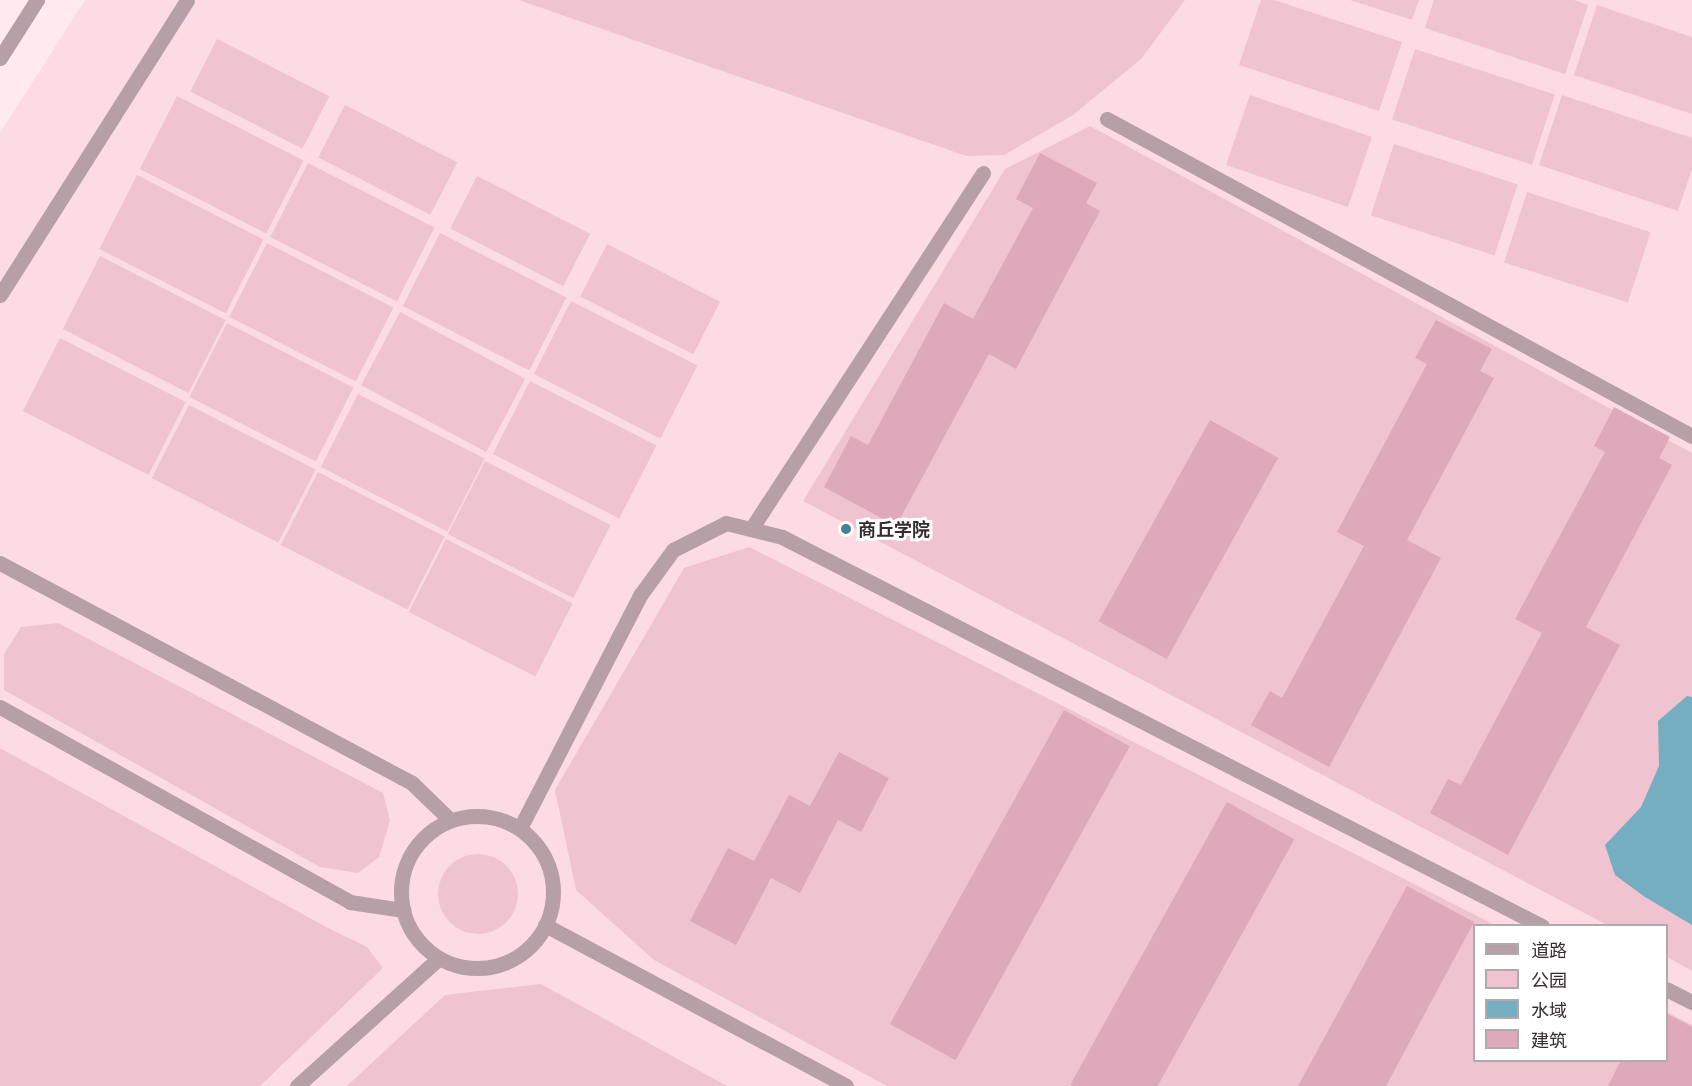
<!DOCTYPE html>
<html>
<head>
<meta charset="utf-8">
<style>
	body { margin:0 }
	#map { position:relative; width:1692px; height:1086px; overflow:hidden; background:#ffeaf0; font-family:"Noto Sans","Noto Sans SC",sans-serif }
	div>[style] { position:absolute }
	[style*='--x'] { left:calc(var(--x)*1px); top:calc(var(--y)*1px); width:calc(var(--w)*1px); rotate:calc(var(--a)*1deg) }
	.built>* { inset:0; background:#fddbe5 }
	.green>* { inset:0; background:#f0c3d1; transform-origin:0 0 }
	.round { border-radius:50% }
	.water>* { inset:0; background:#75aec0 }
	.building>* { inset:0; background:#dea9ba; transform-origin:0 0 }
	.service>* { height:15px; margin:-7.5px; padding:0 7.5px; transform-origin:7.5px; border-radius:7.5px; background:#b69fa6 }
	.service>.ring { margin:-7.5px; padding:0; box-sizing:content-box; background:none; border:15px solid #b69fa6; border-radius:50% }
	.minor>* { height:15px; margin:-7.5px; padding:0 7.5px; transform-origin:7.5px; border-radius:7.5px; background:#b69fa6 }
	.dots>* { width:16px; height:16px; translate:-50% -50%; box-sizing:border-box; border:3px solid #fff; border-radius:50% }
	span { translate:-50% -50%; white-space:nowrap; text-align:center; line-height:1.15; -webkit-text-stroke:6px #fff; paint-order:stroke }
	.poi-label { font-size:18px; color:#362c2f; font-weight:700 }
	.left { translate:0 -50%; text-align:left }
	.legend { position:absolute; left:1473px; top:924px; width:195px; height:138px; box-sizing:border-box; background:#fff; border:2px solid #afabac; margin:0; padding:8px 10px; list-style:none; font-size:18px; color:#362c2f }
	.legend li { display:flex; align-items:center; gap:12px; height:30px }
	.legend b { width:30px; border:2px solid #afabac }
</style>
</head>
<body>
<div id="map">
	<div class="built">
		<div style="clip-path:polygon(evenodd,85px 0,1692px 0,1692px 1086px,0 1086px,0 133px,85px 0,1474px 926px,1666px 926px,1666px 1060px,1474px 1060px,1474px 926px)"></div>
	</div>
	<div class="green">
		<div style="clip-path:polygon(519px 0,1185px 0,1141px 59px,1073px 115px,1004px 155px,966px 156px)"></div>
		<div style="clip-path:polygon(1261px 0,1274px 0,1402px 42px,1379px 111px,1239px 65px)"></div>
		<div style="clip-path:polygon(1350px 0,1419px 0,1412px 20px)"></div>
		<div style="clip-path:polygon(1434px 0,1574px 0,1588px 5px,1565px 74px,1425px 28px)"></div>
		<div style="clip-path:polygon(1597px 5px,1692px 37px,1692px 114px,1574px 75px)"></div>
		<div style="left:217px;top:39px;width:126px;height:59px;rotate:27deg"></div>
		<div style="left:1415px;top:49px;width:147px;height:74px;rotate:18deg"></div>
		<div style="left:1250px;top:95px;width:129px;height:74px;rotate:19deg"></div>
		<div style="clip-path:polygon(1562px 95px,1692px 138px,1692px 169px,1678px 211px,1539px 165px)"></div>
		<div style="left:177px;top:96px;width:142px;height:82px;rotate:27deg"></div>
		<div style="left:345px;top:105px;width:126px;height:59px;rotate:27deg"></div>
		<div style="clip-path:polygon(1090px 126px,1692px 453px,1692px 971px,1667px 957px,1666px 926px,1607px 925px,803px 501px,1005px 169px)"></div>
		<div style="left:1394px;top:144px;width:130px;height:75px;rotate:18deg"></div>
		<div style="left:308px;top:163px;width:142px;height:83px;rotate:27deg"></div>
		<div style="left:137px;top:175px;width:142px;height:83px;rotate:27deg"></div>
		<div style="left:477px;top:176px;width:127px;height:59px;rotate:27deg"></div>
		<div style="left:1527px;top:192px;width:130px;height:74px;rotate:18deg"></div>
		<div style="left:440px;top:233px;width:142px;height:82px;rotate:27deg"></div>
		<div style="left:267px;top:243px;width:142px;height:83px;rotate:27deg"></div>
		<div style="left:607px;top:244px;width:127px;height:59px;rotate:27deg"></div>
		<div style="left:100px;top:256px;width:141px;height:82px;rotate:27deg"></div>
		<div style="left:571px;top:301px;width:142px;height:82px;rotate:27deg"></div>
		<div style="left:400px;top:312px;width:142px;height:83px;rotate:28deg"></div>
		<div style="left:227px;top:323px;width:142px;height:83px;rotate:27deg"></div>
		<div style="left:60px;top:338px;width:141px;height:82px;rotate:27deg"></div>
		<div style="left:530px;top:381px;width:142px;height:82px;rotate:27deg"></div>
		<div style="left:358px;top:394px;width:142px;height:82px;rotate:27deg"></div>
		<div style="left:189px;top:405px;width:142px;height:82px;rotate:27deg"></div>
		<div style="left:485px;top:461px;width:141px;height:82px;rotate:27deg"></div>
		<div style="left:318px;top:472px;width:142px;height:82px;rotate:27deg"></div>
		<div style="left:446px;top:539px;width:142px;height:82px;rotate:27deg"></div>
		<div style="clip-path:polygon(749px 547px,1495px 925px,1474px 926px,1474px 1060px,1666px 1060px,1667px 1012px,1692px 1025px,1692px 1086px,887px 1086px,654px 960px,576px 890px,555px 790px,684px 568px)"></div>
		<div style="clip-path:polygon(58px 623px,383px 793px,390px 821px,379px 857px,358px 873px,320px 867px,4px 690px,4px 654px,21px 627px)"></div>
		<div style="clip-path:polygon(0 748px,328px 928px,367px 947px,383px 968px,260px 1086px,0 1086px)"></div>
		<div class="round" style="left:438px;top:854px;width:80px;height:80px"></div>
		<div style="clip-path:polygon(541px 984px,727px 1086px,347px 1086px,445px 995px)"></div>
	</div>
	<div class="water">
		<div style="clip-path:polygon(1687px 696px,1692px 697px,1692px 925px,1645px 897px,1615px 875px,1605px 845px,1641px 807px,1659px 766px,1658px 721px)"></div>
	</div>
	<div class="building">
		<div style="clip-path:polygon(1040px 153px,1097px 183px,1086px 203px,1100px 211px,1016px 369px,989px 354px,896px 526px,824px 487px,851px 436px,868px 445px,944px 303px,973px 319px,1033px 208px,1016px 199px)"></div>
		<div style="clip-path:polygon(1436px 320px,1492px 349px,1480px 371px,1494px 378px,1407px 540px,1441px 558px,1329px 767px,1251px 725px,1270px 691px,1282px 698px,1364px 546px,1337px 532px,1427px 364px,1415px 358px)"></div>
		<div style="clip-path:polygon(1614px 407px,1670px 437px,1659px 458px,1672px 465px,1586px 627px,1620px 645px,1508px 855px,1430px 813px,1448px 779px,1461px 785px,1542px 633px,1515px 619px,1605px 452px,1594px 446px)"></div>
		<div style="left:1210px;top:420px;width:78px;height:230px;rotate:29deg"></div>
		<div style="left:1064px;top:710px;width:75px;height:359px;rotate:29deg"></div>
		<div style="clip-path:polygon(839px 752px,889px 778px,861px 832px,838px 820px,800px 893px,771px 878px,736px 945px,690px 921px,728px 848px,754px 861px,789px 795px,810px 806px)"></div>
		<div style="left:1227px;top:802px;width:77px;height:323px;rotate:29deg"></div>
		<div style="clip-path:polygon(1407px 886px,1474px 922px,1386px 1086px,1298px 1086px)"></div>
		<div style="clip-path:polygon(1666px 1013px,1692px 1027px,1692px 1086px,1608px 1086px,1621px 1060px,1666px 1060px)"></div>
	</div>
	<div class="service">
		<div style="--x:1107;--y:119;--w:665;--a:28.45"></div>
		<div style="--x:0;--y:295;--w:349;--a:-57.6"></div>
		<div style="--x:751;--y:529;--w:425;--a:-56.9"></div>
		<div style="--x:0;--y:563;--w:467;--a:28.1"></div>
		<div style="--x:412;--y:783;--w:53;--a:44.2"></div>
		<div style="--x:0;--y:707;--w:401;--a:29.1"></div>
		<div style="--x:350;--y:902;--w:54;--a:8.6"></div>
		<div class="ring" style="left:401px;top:816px;width:137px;height:137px"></div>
		<div style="--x:520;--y:828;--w:263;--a:-62.7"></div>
		<div style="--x:641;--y:594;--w:54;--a:-54"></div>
		<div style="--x:673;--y:550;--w:59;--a:-27"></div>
		<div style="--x:726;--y:523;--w:58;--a:14"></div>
		<div style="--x:782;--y:537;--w:854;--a:27.11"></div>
		<div style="--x:545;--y:925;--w:341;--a:28.1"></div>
		<div style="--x:1666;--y:989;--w:29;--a:27"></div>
		<div style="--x:297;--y:1086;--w:191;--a:-42"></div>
	</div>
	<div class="minor">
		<div style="--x:0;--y:58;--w:69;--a:-57.5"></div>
	</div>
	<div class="dots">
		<div style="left:846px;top:529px;background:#428295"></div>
	</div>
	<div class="poi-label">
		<span class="left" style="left:858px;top:529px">商丘学院</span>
	</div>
	<ul class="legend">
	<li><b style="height:8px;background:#b69fa6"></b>道路</li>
	<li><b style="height:16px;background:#f0c3d1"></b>公园</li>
	<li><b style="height:16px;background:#75aec0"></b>水域</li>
	<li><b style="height:16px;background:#dea9ba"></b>建筑</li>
	</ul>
</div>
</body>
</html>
